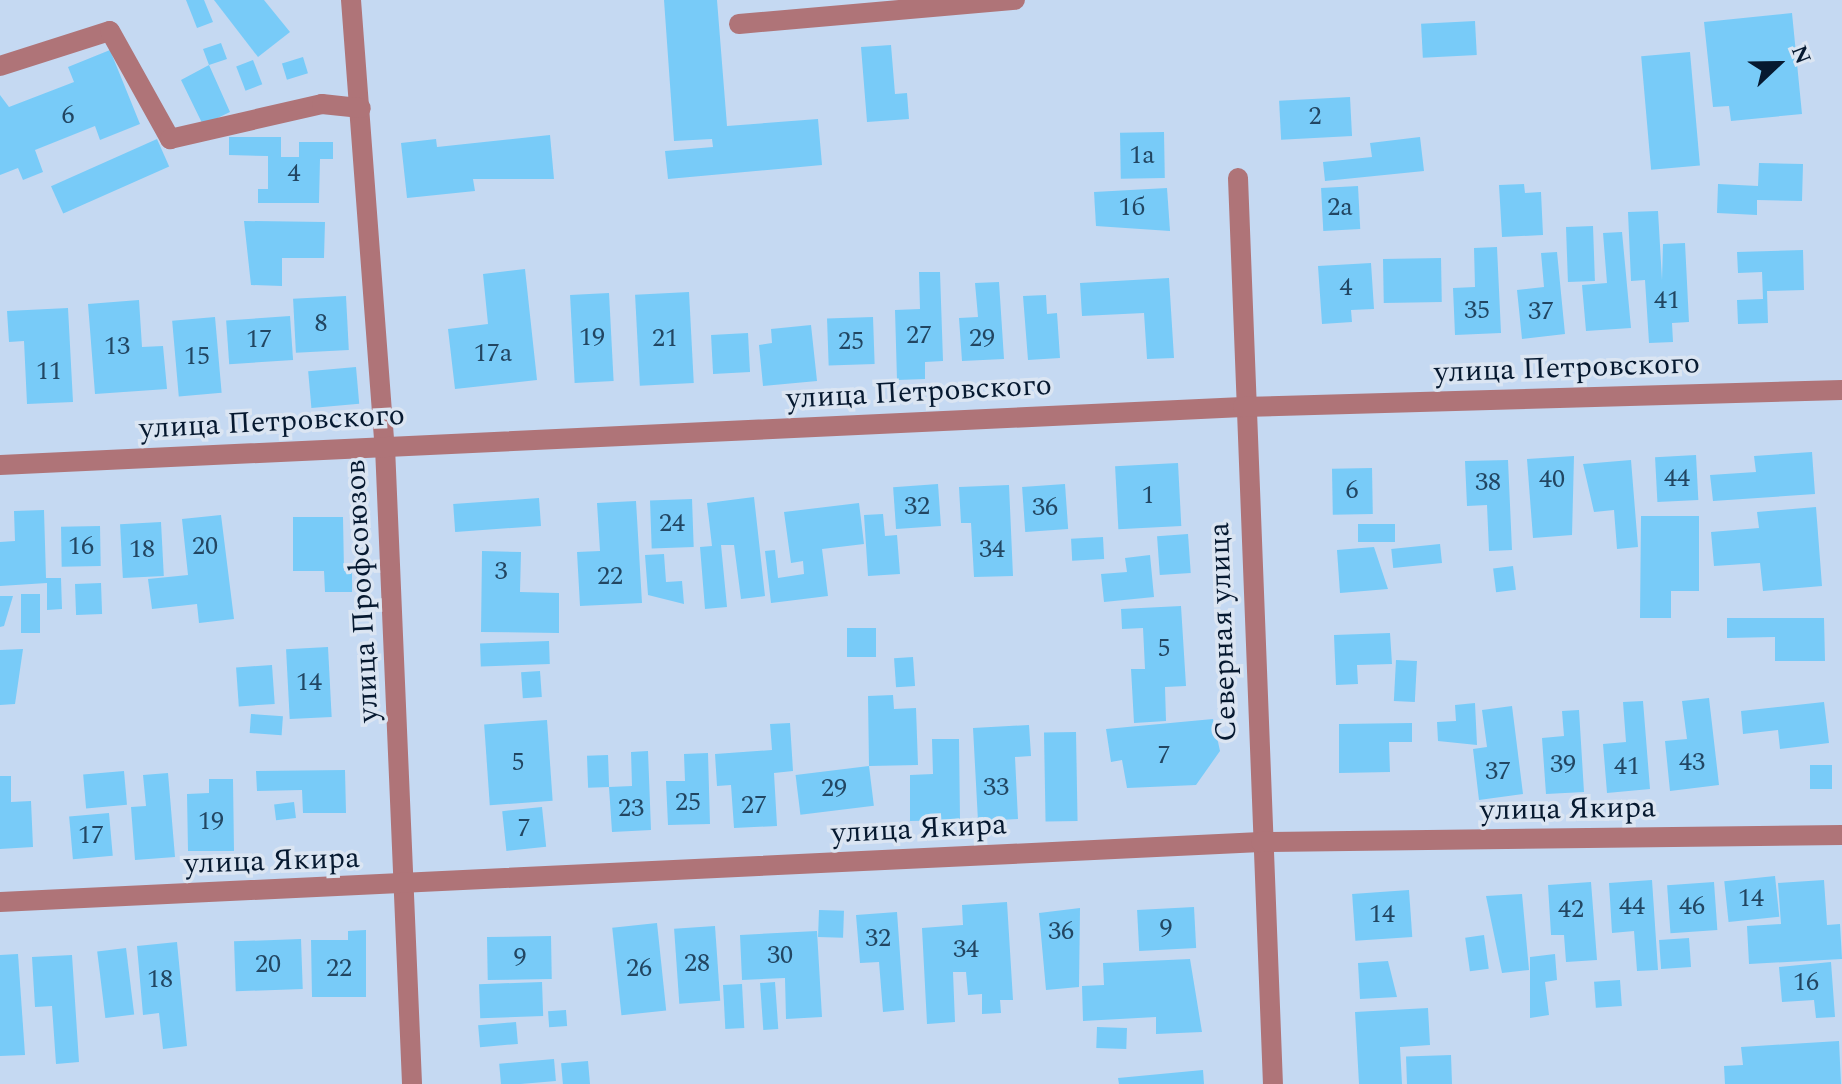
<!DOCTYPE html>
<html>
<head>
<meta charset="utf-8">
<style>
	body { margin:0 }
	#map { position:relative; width:1842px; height:1084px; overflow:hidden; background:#c5d9f2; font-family:Spectral,serif }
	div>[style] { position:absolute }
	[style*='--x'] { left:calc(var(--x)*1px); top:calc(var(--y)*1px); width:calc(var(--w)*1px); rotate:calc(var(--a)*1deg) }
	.building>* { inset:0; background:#78cbf8; transform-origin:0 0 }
	.minor>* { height:20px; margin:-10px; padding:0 10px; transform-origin:10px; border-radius:10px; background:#af7478 }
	span { translate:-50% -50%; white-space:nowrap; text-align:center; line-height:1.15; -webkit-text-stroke:7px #dbe5f2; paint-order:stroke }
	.number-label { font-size:26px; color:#224662 }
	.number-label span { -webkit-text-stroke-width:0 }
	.street-label { font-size:30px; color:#061930 }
	.north { position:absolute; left:1738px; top:24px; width:80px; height:80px; -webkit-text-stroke:6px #dbe5f2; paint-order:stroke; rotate:68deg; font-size:22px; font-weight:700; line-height:32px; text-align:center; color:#061930 }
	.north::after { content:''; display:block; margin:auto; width:28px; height:36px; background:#061930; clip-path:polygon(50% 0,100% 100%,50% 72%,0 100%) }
</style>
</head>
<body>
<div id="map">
	<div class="building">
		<div style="clip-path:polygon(186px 0,204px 0,213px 22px,197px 28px)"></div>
		<div style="clip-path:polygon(214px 0,264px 0,290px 32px,258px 57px)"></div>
		<div style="clip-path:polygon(664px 0,717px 0,727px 126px,818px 119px,822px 165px,668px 179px,665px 151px,713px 147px,712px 139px,674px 141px)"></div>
		<div style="clip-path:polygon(1792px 13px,1802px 114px,1731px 121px,1729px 106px,1713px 107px,1704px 22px)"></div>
		<div style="left:1475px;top:21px;width:34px;height:54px;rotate:87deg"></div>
		<div style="clip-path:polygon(221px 43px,227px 59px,209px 65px,230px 112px,203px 125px,181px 80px,209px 65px,203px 49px)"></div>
		<div style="clip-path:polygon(891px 45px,895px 94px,907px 93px,909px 119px,867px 122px,861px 47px)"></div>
		<div style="clip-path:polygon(110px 50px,140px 124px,100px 140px,95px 126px,35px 150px,43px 172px,23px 180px,18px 168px,0 175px,0 95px,9px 107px,74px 82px,68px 67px)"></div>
		<div style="left:1690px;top:52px;width:114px;height:49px;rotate:85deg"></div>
		<div style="left:303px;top:57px;width:17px;height:22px;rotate:73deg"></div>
		<div style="left:253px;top:60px;width:26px;height:18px;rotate:69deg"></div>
		<div style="left:1350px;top:97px;width:39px;height:71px;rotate:87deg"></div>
		<div style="left:1164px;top:132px;width:46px;height:44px;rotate:89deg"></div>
		<div style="clip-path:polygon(550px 135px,554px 179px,473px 179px,475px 191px,407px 198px,401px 143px,436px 139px,437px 147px)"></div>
		<div style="clip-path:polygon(229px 137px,281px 137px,281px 157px,299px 157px,299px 142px,333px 142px,333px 159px,320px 159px,319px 203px,258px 203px,258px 189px,268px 189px,268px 156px,229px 155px)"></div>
		<div style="clip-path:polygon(1420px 137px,1424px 171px,1325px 181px,1323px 162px,1372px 157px,1370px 143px)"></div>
		<div style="left:157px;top:139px;width:30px;height:116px;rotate:66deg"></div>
		<div style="clip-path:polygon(1759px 163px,1803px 164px,1802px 201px,1757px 200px,1757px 215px,1717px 213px,1718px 184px,1758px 186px)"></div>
		<div style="clip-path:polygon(1524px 184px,1525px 193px,1541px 192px,1543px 235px,1502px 237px,1499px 185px)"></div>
		<div style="left:1358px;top:186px;width:43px;height:37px;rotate:87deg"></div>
		<div style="clip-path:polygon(1167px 188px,1170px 231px,1096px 226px,1094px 192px)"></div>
		<div style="clip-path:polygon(1658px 211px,1662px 280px,1663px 244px,1685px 243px,1689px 322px,1672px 323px,1673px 342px,1649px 343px,1645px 280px,1631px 281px,1628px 212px)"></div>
		<div style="clip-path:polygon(244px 221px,325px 222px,324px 258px,282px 258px,282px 286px,251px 285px)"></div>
		<div style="left:1593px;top:226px;width:55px;height:27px;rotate:88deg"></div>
		<div style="clip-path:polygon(1622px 232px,1631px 328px,1586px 331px,1582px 285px,1607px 283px,1603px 233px)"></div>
		<div style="clip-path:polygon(1497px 247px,1501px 333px,1455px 335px,1453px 288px,1475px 287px,1474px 248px)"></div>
		<div style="clip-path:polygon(1803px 250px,1804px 290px,1767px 291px,1768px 323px,1738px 324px,1737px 300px,1763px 299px,1762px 272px,1738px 273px,1737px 252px)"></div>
		<div style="clip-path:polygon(1557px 252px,1565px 334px,1522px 339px,1517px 290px,1544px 287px,1541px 253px)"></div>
		<div style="left:1441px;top:258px;width:44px;height:58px;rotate:89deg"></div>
		<div style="clip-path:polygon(1371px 263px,1374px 309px,1351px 310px,1352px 322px,1322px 324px,1318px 266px)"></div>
		<div style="clip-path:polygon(525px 269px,537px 380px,455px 389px,448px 329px,488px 324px,483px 274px)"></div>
		<div style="clip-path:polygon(919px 272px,940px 272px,943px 361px,925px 362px,925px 379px,897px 380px,895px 310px,920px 309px)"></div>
		<div style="clip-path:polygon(1169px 278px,1174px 358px,1147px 359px,1144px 313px,1082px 316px,1080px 283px)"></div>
		<div style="clip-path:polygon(999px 282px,1004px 359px,962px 361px,959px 318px,978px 317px,975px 283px)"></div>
		<div style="left:689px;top:292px;width:91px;height:54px;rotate:87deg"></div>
		<div style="left:609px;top:293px;width:88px;height:39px;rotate:87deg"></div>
		<div style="clip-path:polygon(1046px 295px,1047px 314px,1057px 313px,1060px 358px,1028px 360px,1023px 296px)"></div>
		<div style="left:346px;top:296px;width:54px;height:53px;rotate:87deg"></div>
		<div style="clip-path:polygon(139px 300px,142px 347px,163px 346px,167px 389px,95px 394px,88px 304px)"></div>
		<div style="clip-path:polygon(68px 308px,73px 402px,27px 404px,24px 341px,9px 342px,7px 311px)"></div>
		<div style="left:290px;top:316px;width:44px;height:64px;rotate:86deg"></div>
		<div style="left:215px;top:317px;width:76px;height:43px;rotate:85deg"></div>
		<div style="left:873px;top:317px;width:47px;height:46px;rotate:88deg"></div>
		<div style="clip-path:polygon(811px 325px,817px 381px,763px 386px,759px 345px,772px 343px,771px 329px)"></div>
		<div style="left:748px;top:333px;width:39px;height:37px;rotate:87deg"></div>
		<div style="left:356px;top:367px;width:37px;height:48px;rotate:85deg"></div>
		<div style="clip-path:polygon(1812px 452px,1815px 494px,1713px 501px,1710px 475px,1756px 472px,1754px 456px)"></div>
		<div style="left:1696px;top:455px;width:45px;height:41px;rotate:87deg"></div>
		<div style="clip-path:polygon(1574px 456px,1572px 535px,1533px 538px,1527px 459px)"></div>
		<div style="clip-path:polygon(1508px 460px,1512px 550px,1489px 551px,1487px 505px,1467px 506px,1465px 461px)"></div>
		<div style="clip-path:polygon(1631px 460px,1638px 547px,1617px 549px,1614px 510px,1594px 512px,1583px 464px)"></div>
		<div style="left:1178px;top:463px;width:63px;height:63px;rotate:87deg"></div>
		<div style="left:1372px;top:468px;width:46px;height:40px;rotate:89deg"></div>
		<div style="left:938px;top:484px;width:42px;height:45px;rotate:86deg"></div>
		<div style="left:1065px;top:484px;width:45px;height:43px;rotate:86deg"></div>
		<div style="clip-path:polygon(1009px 485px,1013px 576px,974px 577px,971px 523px,961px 523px,959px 487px)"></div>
		<div style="clip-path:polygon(754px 497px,765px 596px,741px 599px,734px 545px,721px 545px,727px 607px,705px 609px,700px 547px,712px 546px,707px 503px)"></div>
		<div style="left:539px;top:498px;width:28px;height:86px;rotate:86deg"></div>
		<div style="left:692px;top:499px;width:48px;height:42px;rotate:88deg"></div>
		<div style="clip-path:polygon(636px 501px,642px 603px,580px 606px,577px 552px,600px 551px,597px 503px)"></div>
		<div style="clip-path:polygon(859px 503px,864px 544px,822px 549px,828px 596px,771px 603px,765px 551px,775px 550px,778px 578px,804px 574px,803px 561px,791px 563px,784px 512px)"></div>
		<div style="clip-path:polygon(1816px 507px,1822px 586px,1763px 591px,1760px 563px,1714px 566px,1711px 532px,1759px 528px,1757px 512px)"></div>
		<div style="clip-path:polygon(44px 510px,46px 578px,61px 578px,62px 609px,47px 610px,47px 583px,0 586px,0 542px,15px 541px,14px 511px)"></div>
		<div style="clip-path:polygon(883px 514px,885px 536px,897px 535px,900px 574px,868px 576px,864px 515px)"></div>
		<div style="clip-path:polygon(221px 515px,234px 619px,199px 623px,197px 604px,152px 609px,148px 579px,188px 575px,182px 519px)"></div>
		<div style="clip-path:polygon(1641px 516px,1699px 516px,1699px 591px,1671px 591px,1671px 618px,1640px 618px)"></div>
		<div style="clip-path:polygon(293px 517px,343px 517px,344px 571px,352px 570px,352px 592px,325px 592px,324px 571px,293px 571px)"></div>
		<div style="left:161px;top:522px;width:54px;height:41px;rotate:87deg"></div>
		<div style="left:1395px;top:524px;width:18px;height:37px;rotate:90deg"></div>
		<div style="left:100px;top:526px;width:40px;height:39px;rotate:89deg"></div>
		<div style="left:1188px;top:534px;width:39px;height:31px;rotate:86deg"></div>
		<div style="left:1103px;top:537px;width:22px;height:32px;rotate:87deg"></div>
		<div style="left:1440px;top:544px;width:19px;height:49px;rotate:84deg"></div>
		<div style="clip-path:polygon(1374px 547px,1388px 589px,1340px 593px,1337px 550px)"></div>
		<div style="clip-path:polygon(482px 551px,521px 552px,520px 592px,559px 593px,559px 633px,481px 632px)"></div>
		<div style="clip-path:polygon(664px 554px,666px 582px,682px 581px,684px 604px,648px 595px,645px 555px)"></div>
		<div style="clip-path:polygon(1150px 555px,1154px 597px,1104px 602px,1101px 574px,1127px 572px,1125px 558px)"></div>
		<div style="left:1513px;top:566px;width:24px;height:20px;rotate:83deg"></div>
		<div style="left:101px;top:583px;width:31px;height:26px;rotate:88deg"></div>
		<div style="left:21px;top:594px;width:19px;height:39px"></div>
		<div style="clip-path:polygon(0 596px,13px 596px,4px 626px,0 627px)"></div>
		<div style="clip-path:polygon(1181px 606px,1186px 686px,1165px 687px,1166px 721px,1134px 723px,1131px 669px,1145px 669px,1143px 628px,1122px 629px,1121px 609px)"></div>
		<div style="clip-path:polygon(1727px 618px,1824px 618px,1825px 661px,1775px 661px,1775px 637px,1727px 638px)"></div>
		<div style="left:847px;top:628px;width:29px;height:29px"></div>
		<div style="clip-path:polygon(1390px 633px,1392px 664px,1357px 665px,1358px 684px,1336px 685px,1334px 635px)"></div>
		<div style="left:549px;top:641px;width:23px;height:69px;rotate:88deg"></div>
		<div style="left:328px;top:647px;width:70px;height:42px;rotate:87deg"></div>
		<div style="clip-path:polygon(23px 649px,15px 704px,0 705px,0 650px)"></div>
		<div style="left:913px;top:657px;width:29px;height:19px;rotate:86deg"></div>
		<div style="left:1396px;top:660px;width:21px;height:41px;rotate:3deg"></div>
		<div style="left:272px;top:665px;width:39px;height:36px;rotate:86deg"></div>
		<div style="left:540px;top:671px;width:26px;height:19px;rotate:86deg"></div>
		<div style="clip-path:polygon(893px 695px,894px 709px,916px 708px,918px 765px,869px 766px,868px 696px)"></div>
		<div style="clip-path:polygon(1709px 698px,1719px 785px,1670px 791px,1665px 741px,1687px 739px,1682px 701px)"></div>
		<div style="clip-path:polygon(1643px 701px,1650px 789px,1607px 793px,1603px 744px,1626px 742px,1623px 702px)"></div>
		<div style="clip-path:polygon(1824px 702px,1829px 743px,1780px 749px,1778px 730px,1743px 734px,1741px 711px)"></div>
		<div style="clip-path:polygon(1475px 703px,1477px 745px,1438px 741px,1437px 722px,1456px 721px,1455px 705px)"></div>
		<div style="clip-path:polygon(1512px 706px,1523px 794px,1479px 800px,1473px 749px,1487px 747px,1482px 710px)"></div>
		<div style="clip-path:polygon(1579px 710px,1584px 792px,1546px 794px,1542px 738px,1564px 736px,1562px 711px)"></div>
		<div style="left:251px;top:714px;width:32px;height:19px;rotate:4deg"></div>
		<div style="clip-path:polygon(1213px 719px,1220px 751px,1196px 785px,1127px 788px,1122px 760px,1111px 762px,1106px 729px)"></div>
		<div style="left:547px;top:720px;width:81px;height:63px;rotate:86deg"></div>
		<div style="clip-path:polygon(790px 723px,793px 771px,774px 773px,777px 826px,734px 828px,731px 785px,717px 786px,715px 754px,772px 750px,770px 724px)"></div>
		<div style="clip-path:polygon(1412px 723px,1412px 742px,1389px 742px,1390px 772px,1339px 773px,1339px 724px)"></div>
		<div style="clip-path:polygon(1029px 725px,1031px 756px,1015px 757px,1018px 819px,978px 821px,973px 728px)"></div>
		<div style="left:1076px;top:732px;width:89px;height:32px;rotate:89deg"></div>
		<div style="clip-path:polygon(932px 739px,959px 739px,960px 820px,910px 821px,910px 775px,933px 774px)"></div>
		<div style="clip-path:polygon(648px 751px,651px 830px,612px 832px,609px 787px,632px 786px,631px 752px)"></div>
		<div style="clip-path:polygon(708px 753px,710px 824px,668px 825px,666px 781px,685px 781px,684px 754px)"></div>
		<div style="left:608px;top:755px;width:32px;height:21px;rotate:88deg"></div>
		<div style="left:1810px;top:765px;width:22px;height:24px"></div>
		<div style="left:869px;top:766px;width:40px;height:74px;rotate:83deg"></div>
		<div style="clip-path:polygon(345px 770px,346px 813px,303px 813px,302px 790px,257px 791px,256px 771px)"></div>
		<div style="left:124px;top:771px;width:34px;height:41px;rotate:85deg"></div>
		<div style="clip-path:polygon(168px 773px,175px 857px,135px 860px,131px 807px,146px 806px,143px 775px)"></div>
		<div style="clip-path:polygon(0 776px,11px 776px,11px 802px,31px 801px,33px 847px,0 849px)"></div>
		<div style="clip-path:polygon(209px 779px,233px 779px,234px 851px,188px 851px,187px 794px,209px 793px)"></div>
		<div style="left:294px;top:802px;width:16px;height:20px;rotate:83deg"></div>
		<div style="left:542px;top:807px;width:40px;height:40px;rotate:84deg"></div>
		<div style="left:109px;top:813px;width:43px;height:40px;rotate:85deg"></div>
		<div style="left:1775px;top:876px;width:41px;height:51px;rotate:84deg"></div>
		<div style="clip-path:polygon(1652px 880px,1658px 970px,1637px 971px,1634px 931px,1612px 933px,1609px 883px)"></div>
		<div style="clip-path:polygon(1824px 880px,1827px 925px,1840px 924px,1842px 959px,1749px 964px,1747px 926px,1781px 924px,1778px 883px)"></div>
		<div style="clip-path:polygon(1591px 882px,1597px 960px,1566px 962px,1564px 935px,1551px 935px,1548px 885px)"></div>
		<div style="left:1714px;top:882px;width:48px;height:47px;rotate:86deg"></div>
		<div style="left:1409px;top:890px;width:47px;height:57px;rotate:86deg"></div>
		<div style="clip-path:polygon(1522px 894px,1529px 970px,1502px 973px,1486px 896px)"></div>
		<div style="clip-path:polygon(1007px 902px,1013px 1000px,1000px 1000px,1001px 1013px,982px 1014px,982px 994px,968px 995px,966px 972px,953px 972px,955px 1022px,927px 1024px,922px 928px,963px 925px,962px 905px)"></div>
		<div style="left:1194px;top:907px;width:41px;height:57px;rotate:87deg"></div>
		<div style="clip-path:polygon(1080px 908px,1079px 987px,1046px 990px,1039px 913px)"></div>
		<div style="left:819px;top:910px;width:25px;height:27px;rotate:2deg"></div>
		<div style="clip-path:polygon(897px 912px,904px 1010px,883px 1012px,879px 962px,860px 963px,856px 915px)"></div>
		<div style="left:657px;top:923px;width:88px;height:45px;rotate:84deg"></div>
		<div style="left:715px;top:926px;width:75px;height:41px;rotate:86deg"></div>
		<div style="clip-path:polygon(366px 930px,366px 997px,312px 997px,311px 940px,348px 940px,348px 931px)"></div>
		<div style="clip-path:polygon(817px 931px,822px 1017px,786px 1019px,785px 978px,742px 980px,740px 935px)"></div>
		<div style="left:1484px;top:935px;width:34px;height:19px;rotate:82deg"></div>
		<div style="left:551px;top:936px;width:43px;height:64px;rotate:89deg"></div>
		<div style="left:1689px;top:938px;width:29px;height:30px;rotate:86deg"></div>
		<div style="left:301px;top:939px;width:50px;height:67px;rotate:88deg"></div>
		<div style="clip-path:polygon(177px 942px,187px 1046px,163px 1049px,159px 1013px,143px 1015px,137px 946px)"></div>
		<div style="left:126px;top:948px;width:67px;height:29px;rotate:83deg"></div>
		<div style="clip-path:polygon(18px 954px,25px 1055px,0 1056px,0 955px)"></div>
		<div style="clip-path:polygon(1555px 954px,1557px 980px,1545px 982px,1549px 1015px,1530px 1018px,1530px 957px)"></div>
		<div style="clip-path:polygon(72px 955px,79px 1062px,56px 1064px,52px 1006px,35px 1007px,32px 957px)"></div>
		<div style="clip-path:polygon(1190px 959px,1202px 1032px,1156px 1034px,1156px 1017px,1083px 1021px,1082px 986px,1104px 985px,1103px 963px)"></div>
		<div style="clip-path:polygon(1388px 961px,1397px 997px,1360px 999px,1358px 963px)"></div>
		<div style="clip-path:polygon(1831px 962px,1835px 1017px,1816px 1018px,1814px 1000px,1782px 1002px,1779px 967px)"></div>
		<div style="left:1620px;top:980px;width:26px;height:26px;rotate:86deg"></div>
		<div style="left:542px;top:982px;width:34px;height:63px;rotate:88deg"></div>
		<div style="left:775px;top:982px;width:47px;height:15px;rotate:86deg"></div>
		<div style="left:742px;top:984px;width:44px;height:19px;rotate:87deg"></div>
		<div style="clip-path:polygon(1428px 1008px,1430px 1045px,1400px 1047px,1402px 1084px,1359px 1084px,1355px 1012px)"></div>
		<div style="left:566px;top:1010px;width:16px;height:18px;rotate:86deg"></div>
		<div style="left:516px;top:1022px;width:22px;height:38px;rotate:85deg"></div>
		<div style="left:1097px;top:1027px;width:30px;height:21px;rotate:2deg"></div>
		<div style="clip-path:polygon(1839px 1041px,1841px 1084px,1725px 1084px,1724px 1066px,1743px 1065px,1741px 1047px)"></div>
		<div style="left:1451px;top:1055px;width:29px;height:45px;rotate:88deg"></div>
		<div style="left:554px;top:1059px;width:22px;height:55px;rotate:85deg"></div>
		<div style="left:588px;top:1061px;width:23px;height:27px;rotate:85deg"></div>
		<div style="clip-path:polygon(1203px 1070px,1204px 1084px,1119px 1084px,1118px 1078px)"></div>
	</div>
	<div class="minor">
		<div style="--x:351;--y:0;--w:448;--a:85.7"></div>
		<div style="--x:385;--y:447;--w:638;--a:87.57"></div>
		<div style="--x:739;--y:24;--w:277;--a:-5"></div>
		<div style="--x:0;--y:66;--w:115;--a:-17.7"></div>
		<div style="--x:110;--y:31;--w:124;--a:60.9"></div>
		<div style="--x:170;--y:139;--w:156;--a:-13"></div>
		<div style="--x:322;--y:104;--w:39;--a:6"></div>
		<div style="--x:1238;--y:178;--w:907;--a:87.79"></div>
		<div style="--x:0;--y:465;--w:1244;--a:-2.67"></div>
		<div style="--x:1243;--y:407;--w:599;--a:-1.63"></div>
		<div style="--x:0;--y:902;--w:1262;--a:-2.72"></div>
		<div style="--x:1261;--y:842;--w:581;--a:-0.69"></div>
	</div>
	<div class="number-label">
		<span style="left:68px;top:116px">6</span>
		<span style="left:1315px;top:117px">2</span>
		<span style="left:1142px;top:156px">1а</span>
		<span style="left:294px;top:174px">4</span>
		<span style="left:1132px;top:208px">1б</span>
		<span style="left:1340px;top:208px">2а</span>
		<span style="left:1346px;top:288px">4</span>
		<span style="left:1667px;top:301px">41</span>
		<span style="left:1477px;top:311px">35</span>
		<span style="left:1541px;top:312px">37</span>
		<span style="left:321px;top:324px">8</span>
		<span style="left:919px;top:336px">27</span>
		<span style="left:592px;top:338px">19</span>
		<span style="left:665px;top:339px">21</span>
		<span style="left:982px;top:339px">29</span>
		<span style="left:259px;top:340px">17</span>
		<span style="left:851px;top:342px">25</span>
		<span style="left:117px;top:347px">13</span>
		<span style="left:493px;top:354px">17а</span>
		<span style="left:197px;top:357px">15</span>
		<span style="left:49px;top:372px">11</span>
		<span style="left:1677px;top:479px">44</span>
		<span style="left:1552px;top:480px">40</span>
		<span style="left:1488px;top:483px">38</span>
		<span style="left:1352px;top:491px">6</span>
		<span style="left:1148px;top:496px">1</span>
		<span style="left:917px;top:507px">32</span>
		<span style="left:1045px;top:508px">36</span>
		<span style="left:672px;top:524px">24</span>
		<span style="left:81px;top:547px">16</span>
		<span style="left:205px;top:547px">20</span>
		<span style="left:142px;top:550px">18</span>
		<span style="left:992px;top:550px">34</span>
		<span style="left:501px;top:572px">3</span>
		<span style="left:610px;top:577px">22</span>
		<span style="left:1164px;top:649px">5</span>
		<span style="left:309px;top:683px">14</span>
		<span style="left:1164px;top:756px">7</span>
		<span style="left:518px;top:763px">5</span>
		<span style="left:1692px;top:763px">43</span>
		<span style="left:1563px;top:765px">39</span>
		<span style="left:1627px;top:767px">41</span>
		<span style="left:1498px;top:772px">37</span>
		<span style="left:996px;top:788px">33</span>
		<span style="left:834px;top:789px">29</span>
		<span style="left:688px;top:803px">25</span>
		<span style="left:754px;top:806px">27</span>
		<span style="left:631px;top:809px">23</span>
		<span style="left:211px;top:822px">19</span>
		<span style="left:524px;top:829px">7</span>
		<span style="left:91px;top:836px">17</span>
		<span style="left:1751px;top:899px">14</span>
		<span style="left:1632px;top:907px">44</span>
		<span style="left:1692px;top:907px">46</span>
		<span style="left:1571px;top:910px">42</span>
		<span style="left:1382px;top:915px">14</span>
		<span style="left:1166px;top:929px">9</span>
		<span style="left:1061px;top:932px">36</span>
		<span style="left:878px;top:939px">32</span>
		<span style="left:966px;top:950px">34</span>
		<span style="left:780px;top:956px">30</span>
		<span style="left:520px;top:958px">9</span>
		<span style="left:697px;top:964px">28</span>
		<span style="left:268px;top:965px">20</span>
		<span style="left:339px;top:969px">22</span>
		<span style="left:639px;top:969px">26</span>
		<span style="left:160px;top:980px">18</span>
		<span style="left:1806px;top:983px">16</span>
	</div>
	<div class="street-label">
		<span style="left:1567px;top:368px;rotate:-2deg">улица Петровского</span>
		<span style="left:919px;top:392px;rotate:-3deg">улица Петровского</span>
		<span style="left:272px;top:422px;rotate:-3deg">улица Петровского</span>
		<span style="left:362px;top:591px;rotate:-93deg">улица Профсоюзов</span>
		<span style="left:1223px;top:632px;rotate:-92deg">Северная улица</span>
		<span style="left:1568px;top:809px;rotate:-1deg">улица Якира</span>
		<span style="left:919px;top:829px;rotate:-3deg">улица Якира</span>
		<span style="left:272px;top:861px;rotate:-2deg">улица Якира</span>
	</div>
	<div class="north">N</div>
</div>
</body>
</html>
